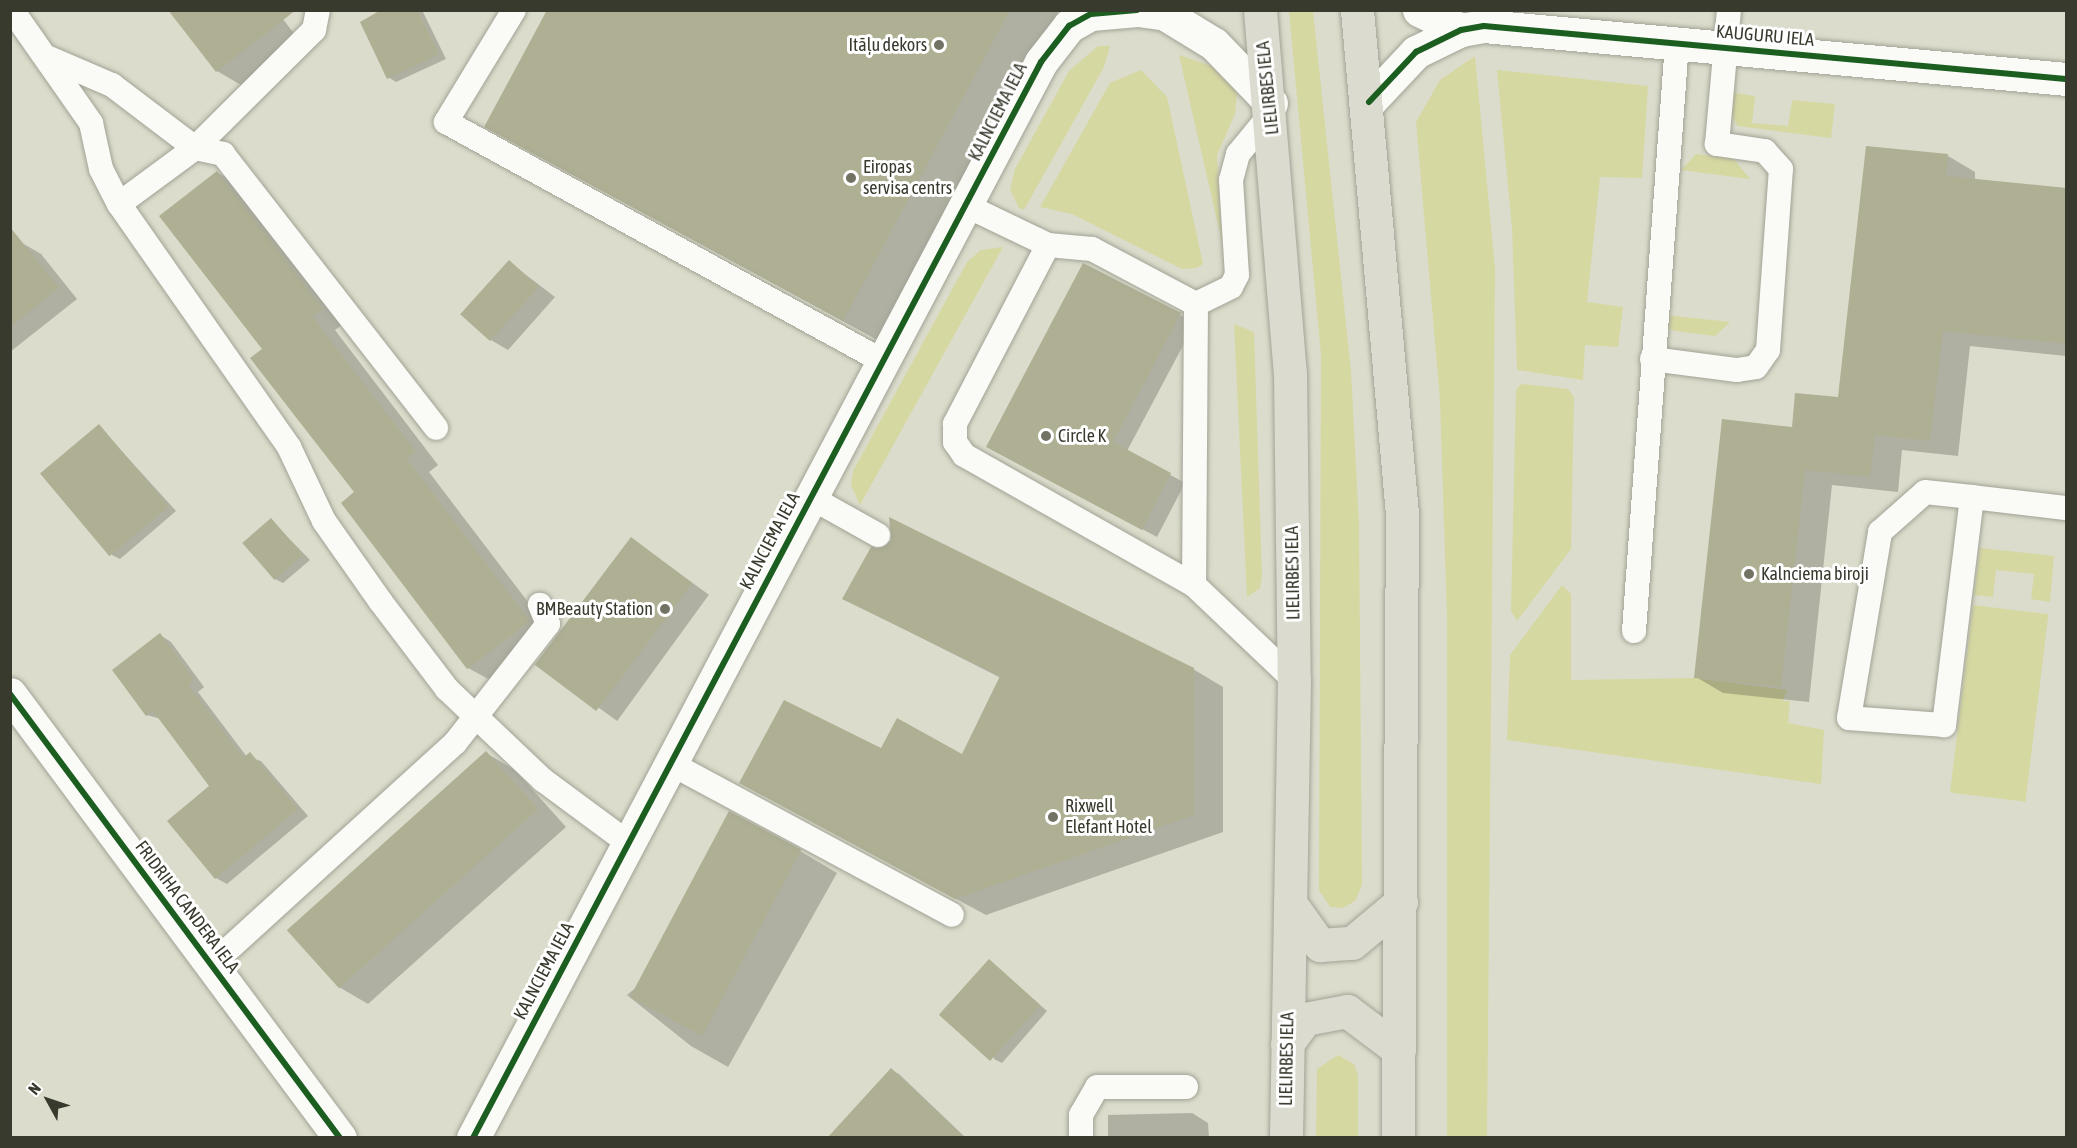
<!DOCTYPE html>
<html>
<head>
<meta charset="utf-8">
<style>
	body { margin:0 }
	#map { position:relative; width:2077px; height:1148px; overflow:hidden; background:#dbdccb; font-family:"Asap Condensed",sans-serif }
	div>[style] { position:absolute }
	[style*='--x'] { left:calc(var(--x)*1px); top:calc(var(--y)*1px); width:calc(var(--w)*1px); rotate:calc(var(--a)*1deg) }
	.green>* { inset:0; background:#d6d8a2; transform-origin:0 0 }
	.shadow>* { inset:0; background:#0003; transform-origin:0 0 }
	.building>* { inset:0; background:#aeaf93; transform-origin:0 0 }
	.roads { filter:drop-shadow(0 0 2px #a2a396) drop-shadow(0 0 2px #a2a396) }
	.lane>* { height:24px; margin:-12px; padding:0 12px; transform-origin:12px; border-radius:12px; background:#fafaf7 }
	.street>* { height:33px; margin:-16.5px; padding:0 16.5px; transform-origin:16.5px; border-radius:16.5px; background:#fafaf7 }
	.primary>* { height:33px; margin:-16.5px; padding:0 16.5px; transform-origin:16.5px; border-radius:16.5px; background:#dbdbcf }
	.cycleway>* { height:6px; margin:-3px; padding:0 3px; transform-origin:3px; border-radius:3px; background:#1b5e20 }
	.dots>* { width:16px; height:16px; translate:-50% -50%; box-sizing:border-box; border:3px solid #fff; border-radius:50% }
	span { translate:-50% -50%; white-space:nowrap; text-align:center; line-height:1.15; -webkit-text-stroke:6px #fff; paint-order:stroke }
	.street-label { font-size:18px; color:#393a2e }
	.poi-label { font-size:18px; color:#393a2e }
	.right { translate:-100% -50%; text-align:right }
	.left { translate:0 -50%; text-align:left }
	.frame { position:absolute; inset:0; border:12px solid #393a2e; pointer-events:none }
	.north { position:absolute; left:18px; top:1070px; width:60px; height:60px; -webkit-text-stroke:4px #fff; paint-order:stroke; rotate:310deg; font-size:16px; font-weight:700; line-height:24px; text-align:center; color:#393a2e }
	.north::after { content:''; display:block; margin:auto; width:21px; height:27px; background:#393a2e; clip-path:polygon(50% 0,100% 100%,50% 72%,0 100%) }
</style>
</head>
<body>
<div id="map">
	<div class="green">
		<div style="clip-path:polygon(1289px 11px,1313px 11px,1351px 371px,1359px 524px,1362px 885px,1355px 901px,1343px 908px,1330px 907px,1319px 890px,1321px 355px)"></div>
		<div style="clip-path:polygon(1098px 46px,1110px 46px,1104px 67px,1024px 210px,1019px 208px,1010px 190px,1015px 169px,1069px 71px)"></div>
		<div style="clip-path:polygon(1179px 55px,1220px 69px,1237px 94px,1235px 114px,1217px 155px,1222px 242px)"></div>
		<div style="clip-path:polygon(1475px 56px,1495px 269px,1487px 1137px,1447px 1138px,1447px 617px,1440px 400px,1416px 122px,1440px 80px)"></div>
		<div style="clip-path:polygon(1141px 70px,1167px 97px,1203px 264px,1196px 268px,1182px 269px,1072px 214px,1040px 207px,1110px 83px)"></div>
		<div style="clip-path:polygon(1497px 70px,1648px 86px,1642px 178px,1600px 177px,1587px 302px,1623px 307px,1618px 347px,1585px 345px,1583px 380px,1517px 370px,1512px 228px)"></div>
		<div style="clip-path:polygon(1729px 92px,1755px 96px,1752px 123px,1788px 126px,1792px 100px,1835px 104px,1831px 138px,1738px 126px,1729px 112px)"></div>
		<div style="clip-path:polygon(1696px 154px,1734px 159px,1750px 179px,1681px 170px)"></div>
		<div style="clip-path:polygon(1003px 247px,860px 505px,851px 485px,853px 471px,967px 262px,981px 250px)"></div>
		<div style="clip-path:polygon(1665px 315px,1730px 322px,1715px 336px,1675px 331px,1667px 328px)"></div>
		<div style="clip-path:polygon(1234px 324px,1254px 332px,1262px 576px,1260px 588px,1247px 597px)"></div>
		<div style="clip-path:polygon(1521px 384px,1568px 389px,1574px 397px,1571px 549px,1517px 621px,1511px 611px,1516px 390px)"></div>
		<div style="clip-path:polygon(1980px 548px,2054px 556px,2050px 602px,2031px 599px,2034px 574px,1996px 570px,1993px 597px,1974px 595px)"></div>
		<div style="clip-path:polygon(1562px 585px,1571px 594px,1571px 680px,1694px 678px,1787px 690px,1783px 701px,1790px 701px,1788px 723px,1824px 730px,1821px 784px,1507px 740px,1510px 655px)"></div>
		<div style="left:1973px;top:605px;width:76px;height:189px;rotate:7deg"></div>
		<div style="clip-path:polygon(1338px 1055px,1354px 1064px,1358px 1075px,1358px 1137px,1316px 1137px,1317px 1069px)"></div>
	</div>
	<div class="shadow">
		<div style="clip-path:polygon(170px 10px,276px 10px,299px 40px,241px 85px,217px 71px)"></div>
		<div style="clip-path:polygon(385px 10px,422px 10px,446px 59px,396px 82px,388px 77px)"></div>
		<div style="clip-path:polygon(678px 10px,1059px 10px,881px 342px,524px 148px)"></div>
		<div style="clip-path:polygon(1948px 156px,1975px 172px,1975px 180px,2066px 190px,2066px 356px,1970px 346px,1958px 456px,1902px 450px,1898px 492px,1832px 485px,1809px 702px,1723px 693px,1696px 677px,1793px 428px,1840px 399px)"></div>
		<div style="clip-path:polygon(218px 173px,241px 186px,345px 323px,335px 330px,438px 465px,429px 472px,553px 635px,492px 681px,468px 668px,264px 350px)"></div>
		<div style="clip-path:polygon(22px 243px,41px 254px,77px 299px,10px 352px,10px 253px)"></div>
		<div style="clip-path:polygon(509px 262px,555px 297px,508px 350px,491px 340px)"></div>
		<div style="clip-path:polygon(1087px 265px,1195px 323px,1127px 451px,1185px 483px,1157px 537px,988px 447px)"></div>
		<div style="clip-path:polygon(99px 426px,176px 511px,120px 559px,112px 555px)"></div>
		<div style="clip-path:polygon(271px 520px,310px 560px,283px 583px,275px 579px)"></div>
		<div style="left:632px;top:539px;width:95px;height:156px;rotate:36deg"></div>
		<div style="clip-path:polygon(844px 599px,1193px 669px,1223px 687px,1223px 832px,986px 915px,771px 799px,882px 750px,962px 757px,1001px 678px)"></div>
		<div style="clip-path:polygon(160px 635px,171px 642px,204px 687px,198px 692px,247px 757px,261px 761px,308px 816px,227px 884px,216px 878px,212px 786px,161px 719px,147px 715px)"></div>
		<div style="clip-path:polygon(486px 753px,515px 770px,566px 827px,368px 1004px,339px 987px)"></div>
		<div style="clip-path:polygon(800px 851px,837px 873px,728px 1067px,691px 1046px,627px 995px)"></div>
		<div style="clip-path:polygon(990px 961px,1047px 1011px,1002px 1063px,994px 1059px)"></div>
		<div style="clip-path:polygon(891px 1070px,899px 1074px,966px 1138px,830px 1138px)"></div>
		<div style="clip-path:polygon(1192px 1113px,1208px 1123px,1209px 1138px,1108px 1138px,1108px 1115px)"></div>
	</div>
	<div class="building">
		<div style="clip-path:polygon(168px 10px,296px 10px,216px 72px)"></div>
		<div style="clip-path:polygon(381px 10px,417px 10px,439px 54px,387px 79px,360px 22px)"></div>
		<div style="clip-path:polygon(547px 10px,1010px 10px,843px 321px,484px 127px)"></div>
		<div style="clip-path:polygon(1866px 146px,1948px 154px,1946px 176px,2067px 188px,2067px 344px,1943px 331px,1930px 441px,1875px 435px,1870px 477px,1805px 470px,1781px 687px,1694px 678px,1722px 419px,1792px 427px,1795px 393px,1838px 397px)"></div>
		<div style="clip-path:polygon(217px 171px,323px 309px,312px 316px,416px 452px,406px 458px,530px 621px,467px 669px,341px 503px,354px 492px,250px 358px,262px 349px,159px 216px)"></div>
		<div style="clip-path:polygon(10px 227px,59px 288px,10px 327px)"></div>
		<div style="left:509px;top:260px;width:40px;height:73px;rotate:42deg"></div>
		<div style="clip-path:polygon(1083px 263px,1181px 313px,1113px 442px,1171px 473px,1142px 530px,986px 447px)"></div>
		<div style="left:99px;top:424px;width:108px;height:77px;rotate:50deg"></div>
		<div style="clip-path:polygon(889px 517px,1194px 668px,1194px 815px,955px 899px,739px 783px,784px 700px,881px 748px,897px 718px,962px 754px,1000px 676px,842px 599px,871px 547px,891px 541px)"></div>
		<div style="left:271px;top:518px;width:49px;height:38px;rotate:49deg"></div>
		<div style="left:631px;top:537px;width:77px;height:160px;rotate:37deg"></div>
		<div style="clip-path:polygon(160px 633px,194px 680px,188px 685px,243px 758px,250px 752px,298px 809px,215px 879px,167px 821px,209px 786px,153px 711px,146px 716px,112px 670px)"></div>
		<div style="left:486px;top:751px;width:78px;height:268px;rotate:48deg"></div>
		<div style="left:729px;top:811px;width:82px;height:211px;rotate:28deg"></div>
		<div style="left:989px;top:959px;width:69px;height:75px;rotate:42deg"></div>
		<div style="clip-path:polygon(891px 1068px,964px 1137px,828px 1137px)"></div>
	</div>
	<div class="roads">
		<div class="lane">
			<div style="--x:12;--y:10;--w:138;--a:55"></div>
			<div style="--x:91;--y:123;--w:47;--a:77.7"></div>
			<div style="--x:101;--y:169;--w:39;--a:63"></div>
			<div style="--x:119;--y:204;--w:297;--a:55"></div>
			<div style="--x:289;--y:447;--w:82;--a:64.7"></div>
			<div style="--x:324;--y:521;--w:99;--a:54.9"></div>
			<div style="--x:381;--y:602;--w:109;--a:52.8"></div>
			<div style="--x:447;--y:689;--w:132;--a:43.5"></div>
			<div style="--x:543;--y:780;--w:106;--a:36.5"></div>
			<div style="--x:514;--y:10;--w:131;--a:121.3"></div>
			<div style="--x:446;--y:122;--w:497;--a:28.7"></div>
			<div style="--x:49;--y:58;--w:69;--a:23.2"></div>
			<div style="--x:112;--y:85;--w:104;--a:37.2"></div>
			<div style="--x:195;--y:148;--w:168;--a:-44.8"></div>
			<div style="--x:314;--y:30;--w:20;--a:-79"></div>
			<div style="--x:1271;--y:114;--w:52;--a:129.5"></div>
			<div style="--x:1238;--y:154;--w:27;--a:105"></div>
			<div style="--x:1231;--y:180;--w:95;--a:86.4"></div>
			<div style="--x:1237;--y:275;--w:13;--a:117"></div>
			<div style="--x:1231;--y:287;--w:39;--a:154"></div>
			<div style="--x:1196;--y:304;--w:281;--a:90.4"></div>
			<div style="--x:1194;--y:585;--w:138;--a:43.5"></div>
			<div style="--x:119;--y:204;--w:94;--a:-36.4"></div>
			<div style="--x:195;--y:148;--w:29;--a:12"></div>
			<div style="--x:223;--y:154;--w:347;--a:52.1"></div>
			<div style="--x:967;--y:206;--w:90;--a:25.7"></div>
			<div style="--x:1048;--y:245;--w:44;--a:5.2"></div>
			<div style="--x:1092;--y:249;--w:118;--a:27.9"></div>
			<div style="--x:1048;--y:245;--w:202;--a:117.5"></div>
			<div style="--x:955;--y:424;--w:18;--a:90"></div>
			<div style="--x:955;--y:442;--w:16;--a:55"></div>
			<div style="--x:964;--y:455;--w:264;--a:29.5"></div>
			<div style="--x:1652;--y:359;--w:86;--a:7.4"></div>
			<div style="--x:1737;--y:370;--w:19;--a:-9"></div>
			<div style="--x:1756;--y:367;--w:21;--a:-55"></div>
			<div style="--x:1768;--y:350;--w:181;--a:-85.9"></div>
			<div style="--x:1781;--y:169;--w:24;--a:-132"></div>
			<div style="--x:1765;--y:151;--w:49;--a:-171.7"></div>
			<div style="--x:1717;--y:144;--w:135;--a:-84.9"></div>
			<div style="--x:810;--y:497;--w:78;--a:29.2"></div>
			<div style="--x:1972;--y:497;--w:230;--a:97"></div>
			<div style="--x:1944;--y:725;--w:95;--a:-175.8"></div>
			<div style="--x:1849;--y:718;--w:189;--a:-80.5"></div>
			<div style="--x:1880;--y:532;--w:60;--a:-41.6"></div>
			<div style="--x:1925;--y:492;--w:47;--a:6.1"></div>
			<div style="--x:1972;--y:497;--w:95;--a:6.7"></div>
			<div style="--x:1634;--y:631;--w:590;--a:-85.82"></div>
			<div style="--x:670;--y:763;--w:320;--a:28.3"></div>
			<div style="--x:211;--y:965;--w:330;--a:-42.3"></div>
			<div style="--x:455;--y:743;--w:151;--a:-52"></div>
			<div style="--x:548;--y:624;--w:21;--a:-113"></div>
			<div style="--x:1081;--y:1138;--w:23;--a:-90"></div>
			<div style="--x:1081;--y:1115;--w:32;--a:-60"></div>
			<div style="--x:1097;--y:1087;--w:89;--a:0"></div>
		</div>
		<div class="street">
			<div style="--x:1138;--y:10;--w:27;--a:8"></div>
			<div style="--x:1165;--y:14;--w:57;--a:31.5"></div>
			<div style="--x:1214;--y:44;--w:82;--a:46"></div>
			<div style="--x:1419;--y:10;--w:47;--a:25.5"></div>
			<div style="--x:1369;--y:102;--w:69;--a:-46.8"></div>
			<div style="--x:1416;--y:52;--w:50;--a:-26.1"></div>
			<div style="--x:1461;--y:30;--w:23;--a:-10"></div>
			<div style="--x:1484;--y:26;--w:584;--a:5.2"></div>
			<div style="--x:10;--y:694;--w:553;--a:53.38"></div>
			<div style="--x:473;--y:1138;--w:1217;--a:-62.17"></div>
			<div style="--x:1041;--y:62;--w:46;--a:-52.1"></div>
			<div style="--x:1069;--y:26;--w:25;--a:-29"></div>
			<div style="--x:1091;--y:14;--w:46;--a:-5"></div>
		</div>
		<div class="primary">
			<div style="--x:1260;--y:10;--w:364;--a:85.3"></div>
			<div style="--x:1290;--y:373;--w:307;--a:89.3"></div>
			<div style="--x:1294;--y:680;--w:458;--a:91"></div>
			<div style="--x:1357;--y:10;--w:506;--a:84.9"></div>
			<div style="--x:1402;--y:514;--w:624;--a:90.37"></div>
			<div style="--x:1290;--y:903;--w:52;--a:54.5"></div>
			<div style="--x:1320;--y:945;--w:32;--a:-4"></div>
			<div style="--x:1352;--y:943;--w:64;--a:-39.9"></div>
			<div style="--x:1287;--y:1044;--w:31;--a:-54"></div>
			<div style="--x:1305;--y:1019;--w:43;--a:-10.8"></div>
			<div style="--x:1347;--y:1011;--w:65;--a:36.9"></div>
		</div>
	</div>
	<div class="cycleway">
		<div style="--x:1369;--y:102;--w:69;--a:-46.8"></div>
		<div style="--x:1416;--y:52;--w:50;--a:-26.1"></div>
		<div style="--x:1461;--y:30;--w:23;--a:-10"></div>
		<div style="--x:1484;--y:26;--w:584;--a:5.2"></div>
		<div style="--x:10;--y:694;--w:553;--a:53.38"></div>
		<div style="--x:473;--y:1138;--w:1217;--a:-62.17"></div>
		<div style="--x:1041;--y:62;--w:46;--a:-52.1"></div>
		<div style="--x:1069;--y:26;--w:25;--a:-29"></div>
		<div style="--x:1091;--y:14;--w:46;--a:-5"></div>
	</div>
	<div class="dots">
		<div style="left:939px;top:45px;background:#727365"></div>
		<div style="left:851px;top:178px;background:#727365"></div>
		<div style="left:1046px;top:436px;background:#727365"></div>
		<div style="left:1749px;top:574px;background:#727365"></div>
		<div style="left:665px;top:609px;background:#727365"></div>
		<div style="left:1053px;top:817px;background:#727365"></div>
	</div>
	<div class="street-label">
		<span style="left:1765px;top:36px;rotate:5deg">KAUGURU IELA</span>
		<span style="left:1268px;top:88px;rotate:-96deg">LIELIRBES IELA</span>
		<span style="left:998px;top:112px;rotate:-63deg">KALNCIEMA IELA</span>
		<span style="left:770px;top:541px;rotate:-62deg">KALNCIEMA IELA</span>
		<span style="left:1293px;top:573px;rotate:-91deg">LIELIRBES IELA</span>
		<span style="left:187px;top:907px;rotate:53deg">FRIDRIHA CANDERA IELA</span>
		<span style="left:544px;top:971px;rotate:-62deg">KALNCIEMA IELA</span>
		<span style="left:1287px;top:1059px;rotate:-89deg">LIELIRBES IELA</span>
	</div>
	<div class="poi-label">
		<span class="right" style="left:927px;top:45px">Itāļu dekors</span>
		<span class="left" style="left:863px;top:178px">Eiropas<br>servisa centrs</span>
		<span class="left" style="left:1058px;top:436px">Circle K</span>
		<span class="left" style="left:1761px;top:574px">Kalnciema biroji</span>
		<span class="right" style="left:653px;top:609px">BMBeauty Station</span>
		<span class="left" style="left:1065px;top:817px">Rixwell<br>Elefant Hotel</span>
	</div>
	<div class="frame"></div>
	<div class="north">N</div>
</div>
</body>
</html>
